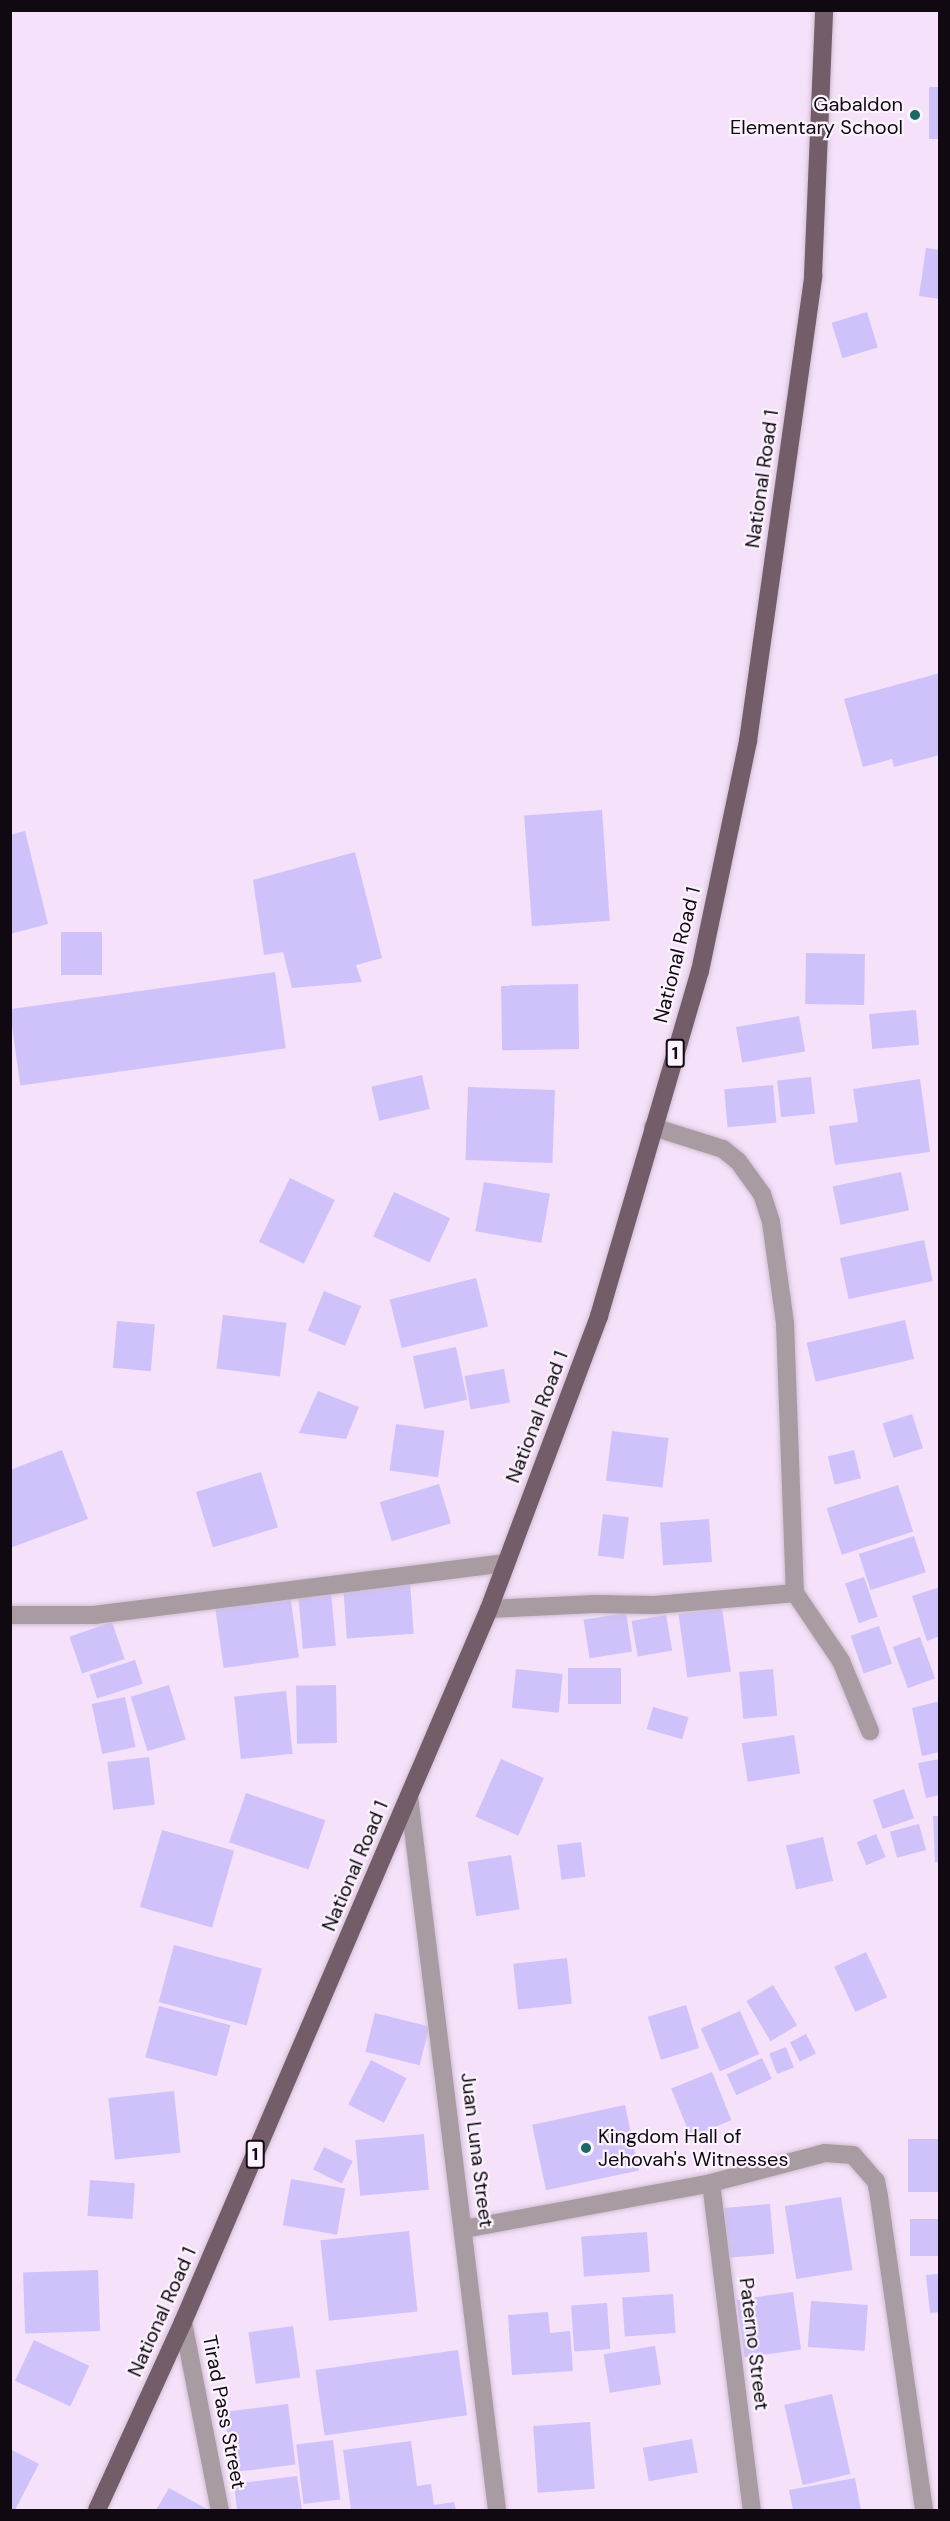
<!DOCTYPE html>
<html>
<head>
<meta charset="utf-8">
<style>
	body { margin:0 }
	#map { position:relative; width:950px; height:2521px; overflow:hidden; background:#f5e1f9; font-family:"DM Sans",sans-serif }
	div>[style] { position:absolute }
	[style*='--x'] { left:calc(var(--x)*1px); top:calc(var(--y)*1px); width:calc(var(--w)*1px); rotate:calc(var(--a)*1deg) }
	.building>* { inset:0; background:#cfc2fa; transform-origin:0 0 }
	.roads { filter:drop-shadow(0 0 2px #d0bed4) drop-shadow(0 0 2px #d0bed4) }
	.minor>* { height:18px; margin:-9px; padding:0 9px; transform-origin:9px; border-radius:9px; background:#a89ca2 }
	.tertiary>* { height:18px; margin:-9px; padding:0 9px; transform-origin:9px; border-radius:9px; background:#a89ca2 }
	.primary>* { height:18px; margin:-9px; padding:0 9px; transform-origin:9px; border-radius:9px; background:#725d68 }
	.dots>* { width:16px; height:16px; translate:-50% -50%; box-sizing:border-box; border:3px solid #fbf3fd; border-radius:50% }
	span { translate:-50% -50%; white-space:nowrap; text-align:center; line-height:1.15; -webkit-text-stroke:4.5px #fbf3fd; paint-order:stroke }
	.shield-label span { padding:2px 4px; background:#fbf3fd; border:2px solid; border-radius:4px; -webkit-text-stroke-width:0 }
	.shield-label { font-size:18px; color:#100911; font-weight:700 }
	.poi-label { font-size:20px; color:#100911 }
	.right { translate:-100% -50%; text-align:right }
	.left { translate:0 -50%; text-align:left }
	.street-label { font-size:20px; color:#100911 }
	.frame { position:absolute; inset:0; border:12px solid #100911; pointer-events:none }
</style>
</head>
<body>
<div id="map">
	<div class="building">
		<div style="left:929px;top:87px;width:11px;height:52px"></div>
		<div style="clip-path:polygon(926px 248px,940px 250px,940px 299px,919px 296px)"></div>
		<div style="left:867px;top:312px;width:37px;height:37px;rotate:73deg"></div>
		<div style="clip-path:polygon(940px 673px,940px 755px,894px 767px,892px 759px,863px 767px,844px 699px)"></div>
		<div style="left:602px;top:810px;width:111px;height:78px;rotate:86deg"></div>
		<div style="clip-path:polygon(25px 831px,48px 924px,10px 934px,10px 835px)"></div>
		<div style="clip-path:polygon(355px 852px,382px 958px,356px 965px,362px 982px,292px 988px,283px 952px,264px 955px,253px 880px)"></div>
		<div style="left:102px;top:932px;width:43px;height:41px;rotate:90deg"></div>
		<div style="left:806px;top:953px;width:59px;height:51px;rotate:1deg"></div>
		<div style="left:275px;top:972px;width:77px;height:268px;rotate:82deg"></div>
		<div style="left:578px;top:984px;width:65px;height:77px;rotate:89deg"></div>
		<div style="left:916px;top:1010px;width:35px;height:47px;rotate:85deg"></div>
		<div style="left:799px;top:1016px;width:36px;height:64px;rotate:80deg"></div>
		<div style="left:422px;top:1075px;width:35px;height:52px;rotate:77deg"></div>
		<div style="left:811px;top:1077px;width:37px;height:34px;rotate:84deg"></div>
		<div style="clip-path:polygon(920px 1079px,930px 1152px,835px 1165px,829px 1126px,858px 1122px,853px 1089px)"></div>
		<div style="left:773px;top:1085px;width:38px;height:49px;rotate:85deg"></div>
		<div style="left:468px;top:1087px;width:87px;height:73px;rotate:2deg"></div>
		<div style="left:901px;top:1172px;width:39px;height:70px;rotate:78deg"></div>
		<div style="left:290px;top:1178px;width:50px;height:71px;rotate:26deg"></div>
		<div style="left:484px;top:1182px;width:67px;height:50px;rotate:10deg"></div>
		<div style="left:394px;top:1192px;width:62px;height:49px;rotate:25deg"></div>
		<div style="left:924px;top:1240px;width:42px;height:86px;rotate:78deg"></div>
		<div style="left:476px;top:1278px;width:50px;height:89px;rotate:76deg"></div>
		<div style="left:324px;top:1291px;width:40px;height:43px;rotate:22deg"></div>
		<div style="left:223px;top:1315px;width:64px;height:54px;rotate:7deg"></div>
		<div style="left:905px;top:1320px;width:40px;height:101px;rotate:77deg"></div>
		<div style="left:117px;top:1321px;width:38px;height:47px;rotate:5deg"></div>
		<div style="left:456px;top:1347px;width:54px;height:44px;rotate:78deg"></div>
		<div style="left:504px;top:1369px;width:34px;height:40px;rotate:80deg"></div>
		<div style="clip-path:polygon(318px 1391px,359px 1407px,346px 1439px,299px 1433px)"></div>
		<div style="left:912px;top:1414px;width:36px;height:31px;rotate:72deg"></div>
		<div style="left:396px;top:1424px;width:49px;height:47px;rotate:8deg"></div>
		<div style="left:612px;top:1431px;width:57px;height:50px;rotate:7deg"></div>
		<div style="clip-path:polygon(62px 1450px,88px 1519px,10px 1548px,10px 1470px)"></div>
		<div style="left:854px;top:1450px;width:29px;height:27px;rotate:76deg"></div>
		<div style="left:261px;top:1472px;width:58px;height:68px;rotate:73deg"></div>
		<div style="left:439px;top:1484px;width:41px;height:62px;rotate:73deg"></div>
		<div style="left:898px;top:1485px;width:49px;height:75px;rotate:72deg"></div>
		<div style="left:603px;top:1514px;width:26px;height:42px;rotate:7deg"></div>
		<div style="left:709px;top:1519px;width:43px;height:49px;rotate:86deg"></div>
		<div style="left:914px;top:1536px;width:38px;height:58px;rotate:72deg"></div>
		<div style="left:864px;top:1577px;width:42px;height:20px;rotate:71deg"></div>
		<div style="left:410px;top:1581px;width:53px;height:67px;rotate:86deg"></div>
		<div style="clip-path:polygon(940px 1587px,940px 1636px,927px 1641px,912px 1596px)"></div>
		<div style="left:331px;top:1591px;width:55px;height:33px;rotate:85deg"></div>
		<div style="left:290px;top:1594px;width:64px;height:76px;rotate:82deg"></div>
		<div style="left:722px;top:1608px;width:64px;height:44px;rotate:82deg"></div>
		<div style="left:626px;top:1613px;width:39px;height:43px;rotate:81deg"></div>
		<div style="left:666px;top:1615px;width:36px;height:35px;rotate:80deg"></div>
		<div style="left:112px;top:1622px;width:39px;height:45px;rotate:71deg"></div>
		<div style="left:879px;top:1626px;width:40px;height:30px;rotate:71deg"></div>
		<div style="left:920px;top:1637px;width:44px;height:29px;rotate:70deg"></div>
		<div style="left:135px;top:1660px;width:25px;height:48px;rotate:72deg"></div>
		<div style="left:621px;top:1668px;width:36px;height:53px;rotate:90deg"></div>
		<div style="left:516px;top:1669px;width:47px;height:39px;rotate:6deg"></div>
		<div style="left:773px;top:1669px;width:47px;height:34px;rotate:85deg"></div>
		<div style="left:169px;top:1685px;width:57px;height:40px;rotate:73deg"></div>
		<div style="left:336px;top:1685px;width:58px;height:40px;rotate:89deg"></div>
		<div style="left:286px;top:1691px;width:63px;height:52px;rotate:84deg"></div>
		<div style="left:125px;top:1697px;width:51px;height:34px;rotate:78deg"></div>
		<div style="clip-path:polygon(940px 1701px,940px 1752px,922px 1756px,912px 1708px)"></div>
		<div style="left:653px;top:1707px;width:37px;height:23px;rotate:16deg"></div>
		<div style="left:794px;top:1735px;width:39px;height:53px;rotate:81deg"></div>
		<div style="left:149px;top:1757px;width:48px;height:42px;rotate:83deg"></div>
		<div style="left:501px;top:1759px;width:47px;height:63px;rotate:24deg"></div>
		<div style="clip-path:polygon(940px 1759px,940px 1795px,926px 1798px,918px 1763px)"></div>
		<div style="left:904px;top:1789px;width:31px;height:33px;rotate:71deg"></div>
		<div style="left:246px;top:1793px;width:84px;height:52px;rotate:19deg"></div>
		<div style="clip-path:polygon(933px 1816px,940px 1816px,940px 1862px,935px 1862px)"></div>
		<div style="left:919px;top:1824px;width:27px;height:30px;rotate:75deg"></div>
		<div style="left:162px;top:1830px;width:75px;height:80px;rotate:16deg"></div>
		<div style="left:876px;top:1834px;width:25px;height:21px;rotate:67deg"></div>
		<div style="left:823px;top:1837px;width:45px;height:38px;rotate:77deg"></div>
		<div style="left:581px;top:1842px;width:35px;height:24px;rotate:83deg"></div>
		<div style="left:511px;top:1855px;width:55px;height:44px;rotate:81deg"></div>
		<div style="left:174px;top:1945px;width:91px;height:59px;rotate:15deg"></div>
		<div style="left:866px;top:1952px;width:50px;height:35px;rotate:65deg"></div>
		<div style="left:567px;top:1958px;width:46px;height:54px;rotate:84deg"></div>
		<div style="left:773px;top:1985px;width:47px;height:31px;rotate:59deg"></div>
		<div style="left:686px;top:2005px;width:45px;height:40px;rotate:73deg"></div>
		<div style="left:159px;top:2006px;width:74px;height:53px;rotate:15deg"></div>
		<div style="left:740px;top:2011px;width:47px;height:43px;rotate:66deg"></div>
		<div style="left:375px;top:2013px;width:56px;height:40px;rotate:14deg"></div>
		<div style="left:806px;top:2034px;width:22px;height:18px;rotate:63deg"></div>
		<div style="left:786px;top:2047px;width:22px;height:18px;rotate:69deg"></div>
		<div style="left:762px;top:2058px;width:23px;height:39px;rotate:65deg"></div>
		<div style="left:371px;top:2060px;width:40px;height:50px;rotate:27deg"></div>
		<div style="left:712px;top:2072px;width:52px;height:44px;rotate:68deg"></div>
		<div style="left:174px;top:2091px;width:62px;height:66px;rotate:84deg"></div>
		<div style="left:625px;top:2105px;width:67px;height:95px;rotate:78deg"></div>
		<div style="left:424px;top:2134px;width:56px;height:69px;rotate:85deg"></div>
		<div style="left:940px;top:2139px;width:53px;height:32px;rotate:90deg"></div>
		<div style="left:324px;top:2147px;width:32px;height:25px;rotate:26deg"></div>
		<div style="left:291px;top:2179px;width:55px;height:47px;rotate:10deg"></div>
		<div style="left:90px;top:2180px;width:45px;height:36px;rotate:4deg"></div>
		<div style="left:841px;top:2197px;width:74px;height:57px;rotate:81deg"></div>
		<div style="left:770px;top:2204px;width:50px;height:46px;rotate:85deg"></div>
		<div style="left:940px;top:2219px;width:37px;height:30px;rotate:90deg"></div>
		<div style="left:409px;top:2231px;width:81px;height:89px;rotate:84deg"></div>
		<div style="left:647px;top:2232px;width:40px;height:66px;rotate:86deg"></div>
		<div style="left:98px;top:2270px;width:61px;height:75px;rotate:88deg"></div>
		<div style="clip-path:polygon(940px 2274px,940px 2312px,930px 2313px,926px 2275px)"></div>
		<div style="left:793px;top:2292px;width:58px;height:57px;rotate:82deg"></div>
		<div style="left:673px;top:2294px;width:39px;height:51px;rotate:86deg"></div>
		<div style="left:811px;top:2301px;width:57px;height:46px;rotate:4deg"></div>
		<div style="left:607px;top:2303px;width:46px;height:36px;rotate:86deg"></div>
		<div style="clip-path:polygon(548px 2312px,550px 2333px,570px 2331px,573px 2371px,512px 2375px,508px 2315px)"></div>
		<div style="left:293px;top:2326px;width:52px;height:45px;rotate:82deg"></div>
		<div style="left:34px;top:2340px;width:61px;height:45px;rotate:25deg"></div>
		<div style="left:655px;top:2346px;width:39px;height:52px;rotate:81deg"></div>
		<div style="left:458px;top:2350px;width:66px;height:144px;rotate:82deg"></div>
		<div style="left:832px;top:2394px;width:82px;height:49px;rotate:77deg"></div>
		<div style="left:288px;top:2404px;width:61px;height:64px;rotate:83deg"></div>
		<div style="left:590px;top:2422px;width:67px;height:57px;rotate:86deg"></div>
		<div style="left:692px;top:2439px;width:34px;height:50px;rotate:80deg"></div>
		<div style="left:333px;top:2440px;width:60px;height:37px;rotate:83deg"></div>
		<div style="clip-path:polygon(411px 2441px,417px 2486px,431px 2484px,434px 2505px,454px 2502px,456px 2510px,351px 2510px,343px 2450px)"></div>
		<div style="clip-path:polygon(10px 2449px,39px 2464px,15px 2510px,10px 2510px)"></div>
		<div style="clip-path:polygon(297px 2476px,302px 2510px,237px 2510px,234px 2484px)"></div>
		<div style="clip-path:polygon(855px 2478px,861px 2510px,793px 2510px,789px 2490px)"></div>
		<div style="clip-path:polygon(169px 2488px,207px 2509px,206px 2510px,156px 2510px)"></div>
	</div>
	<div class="roads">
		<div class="minor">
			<div style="--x:653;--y:1127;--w:73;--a:17.4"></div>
			<div style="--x:723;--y:1149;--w:19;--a:39"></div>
			<div style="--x:738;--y:1161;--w:41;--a:54"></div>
			<div style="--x:762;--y:1194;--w:29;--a:72"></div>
			<div style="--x:771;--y:1222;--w:102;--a:82.1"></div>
			<div style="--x:785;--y:1323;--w:270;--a:87.9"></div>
			<div style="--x:489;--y:1609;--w:106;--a:-2.7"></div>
			<div style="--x:595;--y:1604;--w:60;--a:1"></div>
			<div style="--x:655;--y:1605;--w:141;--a:-4.9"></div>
			<div style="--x:795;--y:1593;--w:82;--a:55.9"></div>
			<div style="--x:841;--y:1661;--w:76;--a:67.5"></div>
			<div style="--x:10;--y:1615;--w:84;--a:0"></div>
			<div style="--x:94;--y:1615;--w:415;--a:-7.2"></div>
			<div style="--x:711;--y:2183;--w:330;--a:82.9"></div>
			<div style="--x:464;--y:2229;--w:251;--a:-10.5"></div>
			<div style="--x:711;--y:2183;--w:118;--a:-14.7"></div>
			<div style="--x:825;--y:2153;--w:28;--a:4"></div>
			<div style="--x:853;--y:2155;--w:35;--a:49"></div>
			<div style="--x:876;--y:2181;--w:16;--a:79"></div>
			<div style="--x:879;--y:2197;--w:316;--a:81.8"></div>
			<div style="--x:183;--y:2322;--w:192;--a:78.9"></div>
		</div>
		<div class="tertiary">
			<div style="--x:409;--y:1796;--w:719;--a:82.97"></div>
		</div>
		<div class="primary">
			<div style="--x:97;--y:2510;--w:207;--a:-65.4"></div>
			<div style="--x:183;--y:2322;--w:776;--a:-66.77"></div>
			<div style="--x:489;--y:1609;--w:313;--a:-69.4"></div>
			<div style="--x:599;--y:1316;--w:359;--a:-73.7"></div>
			<div style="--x:700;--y:971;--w:235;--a:-78.2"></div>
			<div style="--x:748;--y:741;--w:470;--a:-82"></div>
			<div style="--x:813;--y:276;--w:266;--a:-87.6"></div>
		</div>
	</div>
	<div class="dots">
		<div style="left:915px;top:115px;background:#1a6869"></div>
		<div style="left:586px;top:2148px;background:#1a6869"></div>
	</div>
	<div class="shield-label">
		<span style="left:675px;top:1053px">1</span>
		<span style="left:255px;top:2154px">1</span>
	</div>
	<div class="poi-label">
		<span class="right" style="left:903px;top:116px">Gabaldon<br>Elementary School</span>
		<span class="left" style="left:598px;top:2148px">Kingdom Hall of<br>Jehovah's Witnesses</span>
	</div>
	<div class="street-label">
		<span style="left:762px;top:479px;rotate:-82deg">National Road 1</span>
		<span style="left:677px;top:955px;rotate:-76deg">National Road 1</span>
		<span style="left:537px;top:1417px;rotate:-69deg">National Road 1</span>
		<span style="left:355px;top:1866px;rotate:-67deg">National Road 1</span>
		<span style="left:477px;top:2150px;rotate:83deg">Juan Luna Street</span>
		<span style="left:162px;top:2312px;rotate:-66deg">National Road 1</span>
		<span style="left:754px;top:2344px;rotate:83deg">Paterno Street</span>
		<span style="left:224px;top:2412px;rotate:79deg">Tirad Pass Street</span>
	</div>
	<div class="frame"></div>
</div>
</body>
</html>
